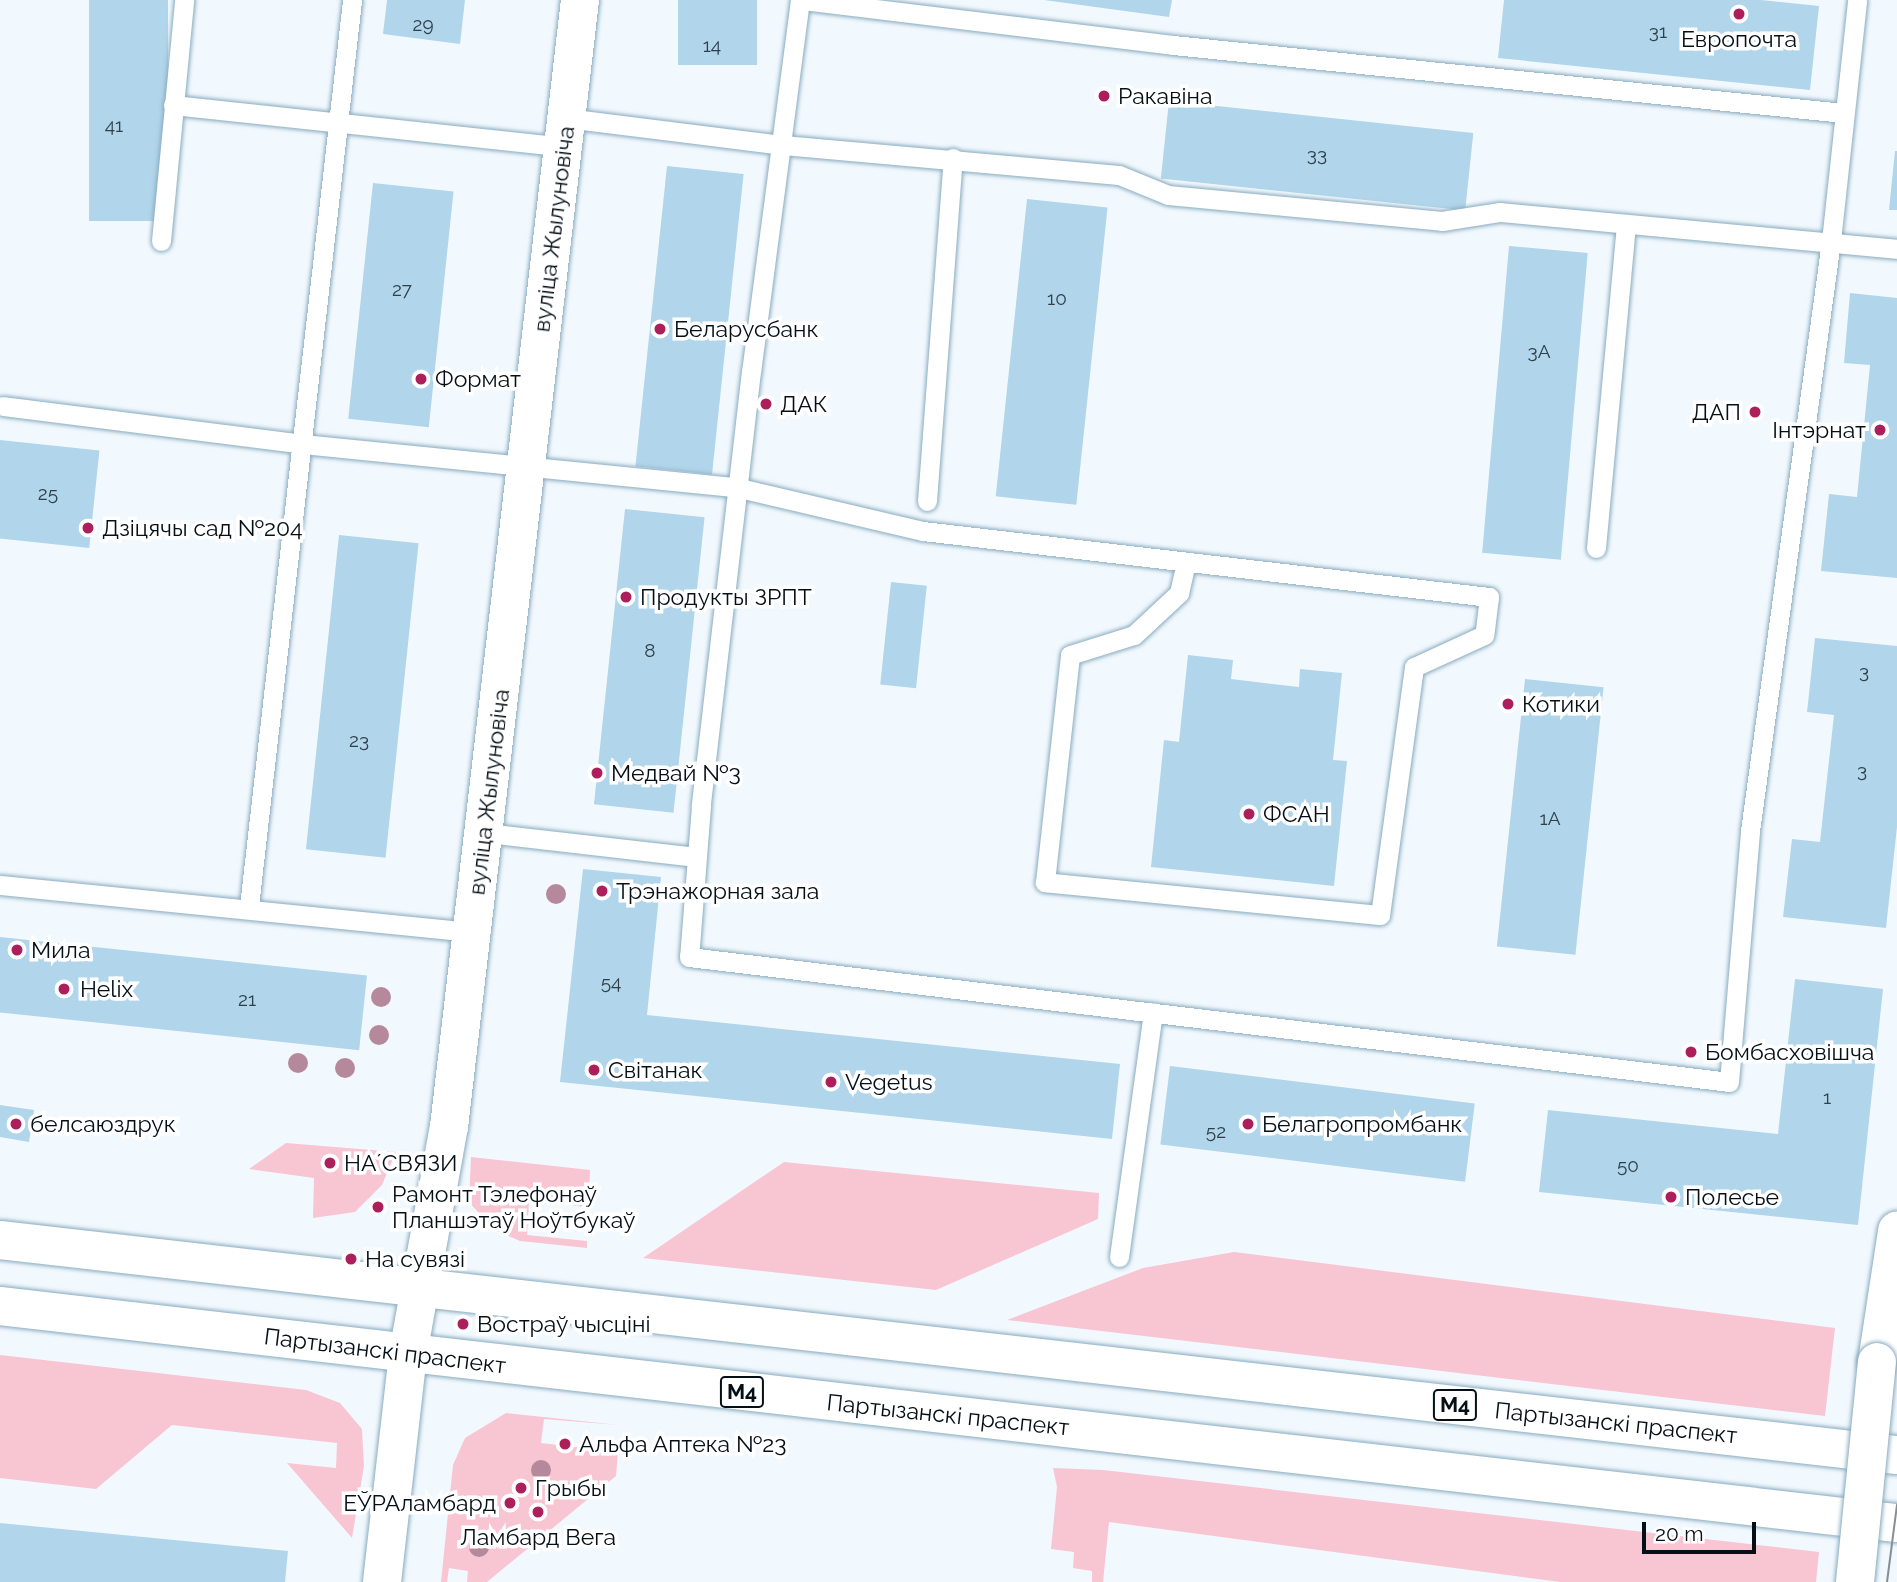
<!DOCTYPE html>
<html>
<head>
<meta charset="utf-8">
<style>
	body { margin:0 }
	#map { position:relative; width:1897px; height:1582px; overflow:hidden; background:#f2f9fe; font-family:Raleway,sans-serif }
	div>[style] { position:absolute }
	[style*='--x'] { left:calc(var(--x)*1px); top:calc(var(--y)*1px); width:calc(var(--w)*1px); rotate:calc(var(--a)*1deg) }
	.green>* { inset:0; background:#f8c5d2 }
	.building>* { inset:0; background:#b1d5ea; transform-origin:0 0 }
	.roads { filter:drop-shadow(0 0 2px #88abbf) drop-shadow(0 0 2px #88abbf) }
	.service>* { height:19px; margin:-9.5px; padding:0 9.5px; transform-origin:9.5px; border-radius:9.5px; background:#fff }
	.tertiary>* { height:38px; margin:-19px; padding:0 19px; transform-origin:19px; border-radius:19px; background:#fff }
	.secondary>* { height:38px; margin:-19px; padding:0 19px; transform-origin:19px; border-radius:19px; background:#fff }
	.primary>* { height:38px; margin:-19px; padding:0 19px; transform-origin:19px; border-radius:19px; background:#fff }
	.tram>* { height:2px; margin:-1px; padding:0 1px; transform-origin:1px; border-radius:1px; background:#868f95 }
	.bridges { filter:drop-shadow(0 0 2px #88abbf) drop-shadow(0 0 2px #88abbf) }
	.primary-bridge>* { height:38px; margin:-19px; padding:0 19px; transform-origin:19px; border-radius:19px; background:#fff }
	.trees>* { width:20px; height:20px; margin:-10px; border-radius:50%; background:#b5889c }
	.dots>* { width:19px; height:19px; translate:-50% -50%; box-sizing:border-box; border:4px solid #fff; border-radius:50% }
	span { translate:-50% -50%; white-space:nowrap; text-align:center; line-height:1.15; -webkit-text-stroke:7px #fff; paint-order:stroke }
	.number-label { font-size:19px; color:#2f404b }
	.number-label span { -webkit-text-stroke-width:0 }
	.shield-label span { padding:2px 5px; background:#fff; border:2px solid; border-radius:5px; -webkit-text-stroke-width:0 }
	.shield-label { font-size:21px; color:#040f16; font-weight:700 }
	.poi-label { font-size:23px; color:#040f16 }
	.left { translate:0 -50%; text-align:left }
	.right { translate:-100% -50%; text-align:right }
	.street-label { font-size:23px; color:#040f16 }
	.scale { position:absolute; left:1642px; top:1522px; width:114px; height:32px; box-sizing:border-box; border:4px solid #040f16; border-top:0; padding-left:9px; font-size:21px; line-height:24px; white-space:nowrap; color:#040f16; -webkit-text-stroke:5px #fff; paint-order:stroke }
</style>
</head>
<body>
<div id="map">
	<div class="green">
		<div style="clip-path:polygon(286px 1143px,396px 1152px,382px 1185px,355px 1212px,313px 1218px,314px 1178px,249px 1169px)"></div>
		<div style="clip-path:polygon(471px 1157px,590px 1170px,589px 1207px,529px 1202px,527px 1235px,587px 1241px,587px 1248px,520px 1241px,493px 1229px,469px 1202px)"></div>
		<div style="clip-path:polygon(784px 1162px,1099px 1193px,1098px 1219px,936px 1290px,643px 1258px)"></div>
		<div style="clip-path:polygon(1234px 1252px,1835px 1328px,1825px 1416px,1007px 1320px,1143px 1268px)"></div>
		<div style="clip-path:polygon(0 1355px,306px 1390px,340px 1403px,362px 1429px,364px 1466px,352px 1538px,287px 1463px,336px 1468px,337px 1443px,172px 1425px,96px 1489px,0 1478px)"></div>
		<div style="clip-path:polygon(506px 1413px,619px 1425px,544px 1419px,541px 1443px,618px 1452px,616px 1476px,487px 1582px,467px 1582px,468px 1571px,449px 1568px,447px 1582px,441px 1582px,453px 1465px,465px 1438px)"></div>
		<div style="clip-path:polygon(1053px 1468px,1103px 1470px,1819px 1552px,1816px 1582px,1560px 1582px,1109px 1522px,1103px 1582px,1092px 1582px,1092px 1571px,1073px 1568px,1074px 1552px,1051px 1549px,1057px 1487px)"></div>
	</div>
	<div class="building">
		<div style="left:89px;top:0;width:79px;height:221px"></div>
		<div style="clip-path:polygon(387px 0,465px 0,460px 44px,383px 34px)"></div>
		<div style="left:678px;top:0;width:79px;height:65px"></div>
		<div style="clip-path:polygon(1044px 0,1172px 0,1169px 17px)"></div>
		<div style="clip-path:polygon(1504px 0,1761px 0,1819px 6px,1810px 90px,1498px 58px)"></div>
		<div style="left:1169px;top:101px;width:306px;height:78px;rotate:6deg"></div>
		<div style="clip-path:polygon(1895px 151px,1897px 151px,1897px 210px,1889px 210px)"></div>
		<div style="left:667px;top:166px;width:77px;height:302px;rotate:6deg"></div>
		<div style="left:373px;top:183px;width:81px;height:237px;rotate:6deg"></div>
		<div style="left:1027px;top:199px;width:81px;height:299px;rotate:6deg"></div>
		<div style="left:1509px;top:246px;width:79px;height:308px;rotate:5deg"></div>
		<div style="clip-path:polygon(1850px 293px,1897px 298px,1897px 578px,1821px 571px,1829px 494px,1857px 497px,1870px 365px,1844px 363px)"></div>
		<div style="left:0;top:440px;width:100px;height:98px;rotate:6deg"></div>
		<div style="left:625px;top:509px;width:80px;height:297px;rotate:6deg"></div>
		<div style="left:339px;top:535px;width:80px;height:316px;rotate:6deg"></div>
		<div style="left:891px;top:582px;width:36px;height:103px;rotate:6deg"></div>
		<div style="clip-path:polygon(1815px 638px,1897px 646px,1897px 827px,1886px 928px,1783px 917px,1792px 839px,1820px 842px,1834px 715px,1807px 712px)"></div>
		<div style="clip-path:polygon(1188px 655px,1233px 660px,1231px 679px,1264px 683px,1299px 687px,1300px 669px,1342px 673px,1333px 760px,1347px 761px,1334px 886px,1151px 867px,1164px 740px,1179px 742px)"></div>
		<div style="left:1525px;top:679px;width:79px;height:269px;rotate:6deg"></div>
		<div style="clip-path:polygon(583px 869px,661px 877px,647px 1015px,1120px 1064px,1112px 1139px,560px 1082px)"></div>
		<div style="left:0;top:937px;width:369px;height:75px;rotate:6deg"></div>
		<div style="clip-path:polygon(1795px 979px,1883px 989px,1858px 1225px,1539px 1192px,1548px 1110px,1778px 1134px)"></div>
		<div style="left:1170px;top:1066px;width:307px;height:79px;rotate:7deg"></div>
		<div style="clip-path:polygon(0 1105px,34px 1110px,29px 1142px,0 1137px)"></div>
		<div style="clip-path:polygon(0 1523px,288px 1551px,285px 1582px,0 1582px)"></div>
	</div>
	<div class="roads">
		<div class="service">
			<div style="--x:800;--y:0;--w:374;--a:97.5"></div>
			<div style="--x:751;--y:371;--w:438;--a:96.6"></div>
			<div style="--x:701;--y:806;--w:151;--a:94.5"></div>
			<div style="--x:689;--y:957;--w:1047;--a:6.85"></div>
			<div style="--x:1729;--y:1082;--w:252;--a:-85.2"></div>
			<div style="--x:1750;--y:831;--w:596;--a:-82.18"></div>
			<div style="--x:1831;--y:241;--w:242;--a:-83.8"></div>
			<div style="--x:802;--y:0;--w:374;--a:6.9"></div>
			<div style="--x:1173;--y:45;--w:674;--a:5.79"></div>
			<div style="--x:173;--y:105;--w:392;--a:6.1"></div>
			<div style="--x:566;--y:118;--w:219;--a:7.1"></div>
			<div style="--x:783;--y:145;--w:337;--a:5.1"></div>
			<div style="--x:1119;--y:175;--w:53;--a:22.2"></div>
			<div style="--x:1168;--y:195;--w:275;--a:5.4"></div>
			<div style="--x:1442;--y:221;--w:59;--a:-8.8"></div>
			<div style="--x:1500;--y:212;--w:399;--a:5.3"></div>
			<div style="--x:161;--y:241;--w:242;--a:-84.5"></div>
			<div style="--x:3;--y:406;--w:301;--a:7.2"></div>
			<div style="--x:302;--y:444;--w:439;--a:5.7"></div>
			<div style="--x:739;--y:488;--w:189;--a:13.2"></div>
			<div style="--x:923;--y:531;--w:570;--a:6.65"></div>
			<div style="--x:1489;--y:597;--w:38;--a:97"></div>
			<div style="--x:1484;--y:635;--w:77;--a:155.4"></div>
			<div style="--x:1414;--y:667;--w:250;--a:97.8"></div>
			<div style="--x:1380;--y:915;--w:337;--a:-174.4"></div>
			<div style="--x:1045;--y:882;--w:228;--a:-83.7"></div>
			<div style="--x:1070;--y:655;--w:67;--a:-17.4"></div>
			<div style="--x:1134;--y:635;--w:62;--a:-43"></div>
			<div style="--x:1179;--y:593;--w:31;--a:-77"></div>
			<div style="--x:927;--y:501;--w:344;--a:-85.7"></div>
			<div style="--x:1596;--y:548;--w:325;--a:-84.7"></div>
			<div style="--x:486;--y:833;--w:211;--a:6.5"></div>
			<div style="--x:0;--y:885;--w:474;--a:5.7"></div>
			<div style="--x:249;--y:906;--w:912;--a:-83.51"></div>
			<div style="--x:1119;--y:1257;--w:247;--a:-82.1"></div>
		</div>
		<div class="tertiary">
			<div style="--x:382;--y:1582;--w:229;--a:-83.5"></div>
		</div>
		<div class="secondary">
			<div style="--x:408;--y:1354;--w:231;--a:-79.8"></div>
			<div style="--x:449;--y:1127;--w:1135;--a:-83.37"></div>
		</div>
		<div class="primary">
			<div style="--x:0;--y:1240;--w:1909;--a:6.47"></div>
			<div style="--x:0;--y:1306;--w:1909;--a:6.53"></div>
			<div style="--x:1877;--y:1362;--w:133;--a:-81.3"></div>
		</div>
	</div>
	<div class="tram">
		<div style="--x:1887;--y:1582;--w:78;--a:-82.6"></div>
	</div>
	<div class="bridges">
		<div class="primary-bridge">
			<div style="--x:1855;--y:1582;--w:221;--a:-84.3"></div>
		</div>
	</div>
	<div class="trees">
		<div style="left:556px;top:894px"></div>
		<div style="left:381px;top:997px"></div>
		<div style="left:379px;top:1035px"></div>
		<div style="left:298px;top:1063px"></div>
		<div style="left:345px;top:1068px"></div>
		<div style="left:541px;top:1470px"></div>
		<div style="left:479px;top:1547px"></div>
	</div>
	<div class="dots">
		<div style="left:1739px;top:14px;background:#ad1f5a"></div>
		<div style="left:1104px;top:96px;background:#ad1f5a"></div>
		<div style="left:660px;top:329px;background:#ad1f5a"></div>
		<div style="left:421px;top:379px;background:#ad1f5a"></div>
		<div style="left:766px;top:404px;background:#ad1f5a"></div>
		<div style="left:1755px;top:412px;background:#ad1f5a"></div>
		<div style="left:1880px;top:430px;background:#ad1f5a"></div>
		<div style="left:88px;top:528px;background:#ad1f5a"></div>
		<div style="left:626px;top:597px;background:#ad1f5a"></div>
		<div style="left:1508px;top:704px;background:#ad1f5a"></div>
		<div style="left:597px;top:773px;background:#ad1f5a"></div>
		<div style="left:1249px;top:814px;background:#ad1f5a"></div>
		<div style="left:602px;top:891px;background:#ad1f5a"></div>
		<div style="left:17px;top:950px;background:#ad1f5a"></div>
		<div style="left:64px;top:989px;background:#ad1f5a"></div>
		<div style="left:1691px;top:1052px;background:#ad1f5a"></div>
		<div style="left:594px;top:1070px;background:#ad1f5a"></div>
		<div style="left:831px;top:1082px;background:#ad1f5a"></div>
		<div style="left:16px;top:1124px;background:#ad1f5a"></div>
		<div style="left:1248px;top:1124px;background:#ad1f5a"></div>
		<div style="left:330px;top:1163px;background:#ad1f5a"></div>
		<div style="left:1671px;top:1197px;background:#ad1f5a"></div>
		<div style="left:378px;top:1207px;background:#ad1f5a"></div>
		<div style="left:351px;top:1259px;background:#ad1f5a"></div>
		<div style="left:463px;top:1324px;background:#ad1f5a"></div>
		<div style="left:565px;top:1444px;background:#ad1f5a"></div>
		<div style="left:521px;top:1488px;background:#ad1f5a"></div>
		<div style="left:510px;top:1503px;background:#ad1f5a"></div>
		<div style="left:538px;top:1512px;background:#ad1f5a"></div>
	</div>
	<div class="number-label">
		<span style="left:423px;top:25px">29</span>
		<span style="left:1658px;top:32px">31</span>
		<span style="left:712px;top:46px">14</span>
		<span style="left:114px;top:126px">41</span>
		<span style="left:1317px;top:155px">33</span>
		<span style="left:402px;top:290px">27</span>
		<span style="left:1057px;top:299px">10</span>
		<span style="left:1539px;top:352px">3А</span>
		<span style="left:48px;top:494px">25</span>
		<span style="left:650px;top:651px">8</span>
		<span style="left:1864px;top:672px">3</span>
		<span style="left:359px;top:741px">23</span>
		<span style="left:1862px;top:771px">3</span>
		<span style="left:1550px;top:819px">1А</span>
		<span style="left:611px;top:983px">54</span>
		<span style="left:247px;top:1000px">21</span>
		<span style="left:1827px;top:1098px">1</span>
		<span style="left:1216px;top:1132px">52</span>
		<span style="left:1628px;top:1166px">50</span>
	</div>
	<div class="shield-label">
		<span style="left:742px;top:1392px">М4</span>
		<span style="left:1455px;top:1405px">М4</span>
	</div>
	<div class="poi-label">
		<span style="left:1739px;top:39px">Европочта</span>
		<span class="left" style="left:1118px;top:96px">Ракавіна</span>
		<span class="left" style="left:674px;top:329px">Беларусбанк</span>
		<span class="left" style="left:435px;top:379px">Формат</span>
		<span class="left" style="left:780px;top:404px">ДАК</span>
		<span class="right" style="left:1741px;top:412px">ДАП</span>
		<span class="right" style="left:1866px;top:430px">Інтэрнат</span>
		<span class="left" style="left:102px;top:528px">Дзіцячы сад №204</span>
		<span class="left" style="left:640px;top:597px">Продукты ЗРПТ</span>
		<span class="left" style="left:1522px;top:704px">Котики</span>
		<span class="left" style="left:611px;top:773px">Медвай №3</span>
		<span class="left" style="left:1263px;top:814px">ФСАН</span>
		<span class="left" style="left:616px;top:891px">Трэнажорная зала</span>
		<span class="left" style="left:31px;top:950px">Мила</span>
		<span class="left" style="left:80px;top:989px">Helix</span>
		<span class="left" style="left:1705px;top:1052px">Бомбасховішча</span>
		<span class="left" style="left:608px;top:1070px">Світанак</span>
		<span class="left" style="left:845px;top:1082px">Vegetus</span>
		<span class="left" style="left:30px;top:1124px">белсаюздрук</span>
		<span class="left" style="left:1262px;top:1124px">Белагропромбанк</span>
		<span class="left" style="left:344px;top:1163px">НАʼСВЯЗИ</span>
		<span class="left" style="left:392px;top:1207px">Рамонт Тэлефонаў<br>Планшэтаў Ноўтбукаў</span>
		<span class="left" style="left:1685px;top:1197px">Полесье</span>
		<span class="left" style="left:365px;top:1259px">На сувязі</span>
		<span class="left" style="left:477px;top:1324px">Востраў чысціні</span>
		<span class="left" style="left:579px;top:1444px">Альфа Аптека №23</span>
		<span class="left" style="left:535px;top:1488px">Грыбы</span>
		<span class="right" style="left:496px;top:1503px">ЕЎРАламбард</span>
		<span style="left:538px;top:1537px">Ламбард Вега</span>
	</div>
	<div class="street-label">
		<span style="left:554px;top:229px;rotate:-83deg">вуліца Жылуновіча</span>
		<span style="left:489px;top:792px;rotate:-83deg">вуліца Жылуновіча</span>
		<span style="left:385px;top:1351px;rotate:7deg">Партызанскі праспект</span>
		<span style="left:948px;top:1415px;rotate:6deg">Партызанскі праспект</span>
		<span style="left:1616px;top:1423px;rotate:6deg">Партызанскі праспект</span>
	</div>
	<div class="scale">20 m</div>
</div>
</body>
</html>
